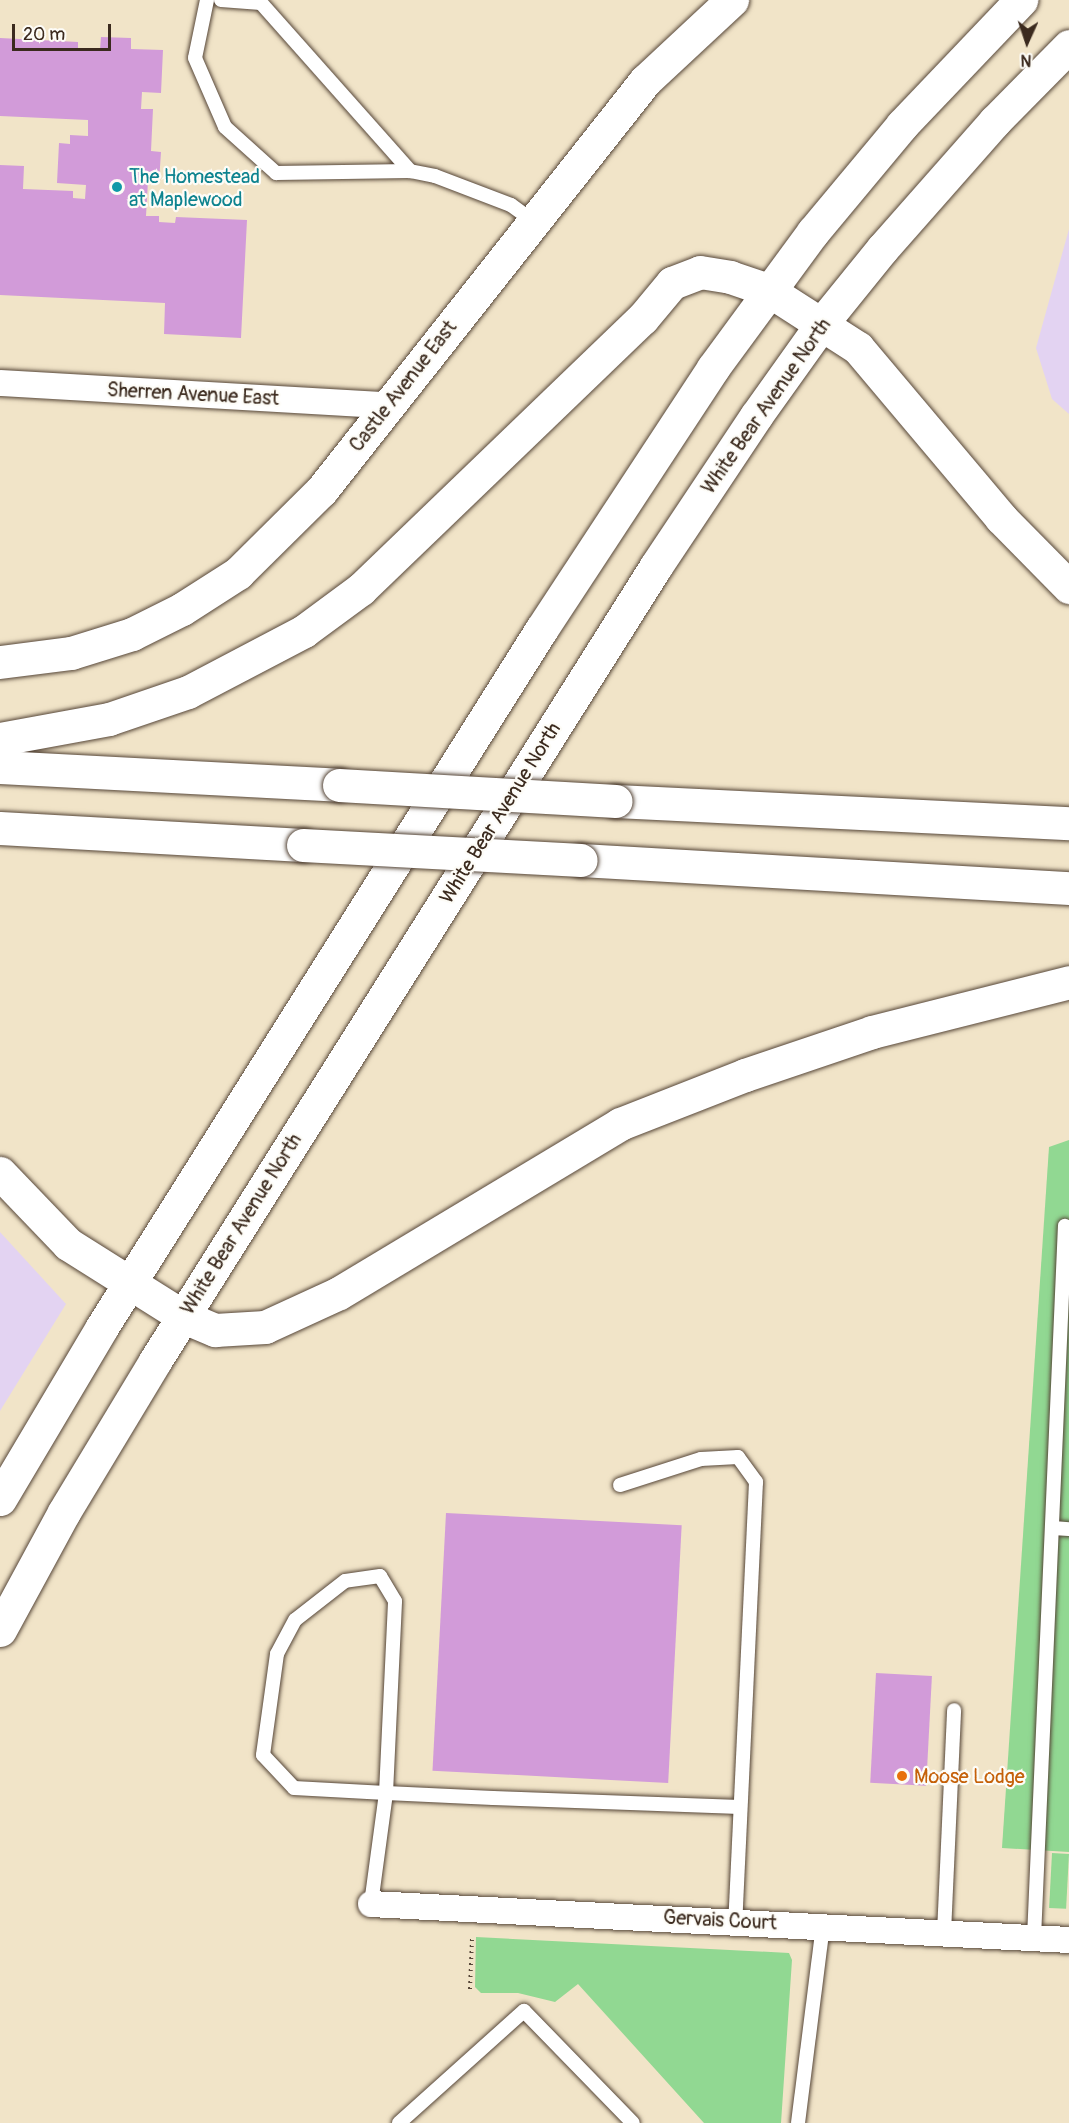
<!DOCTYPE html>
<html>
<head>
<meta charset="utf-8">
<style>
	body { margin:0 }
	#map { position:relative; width:1069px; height:2123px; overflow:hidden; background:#f1e4c8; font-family:Pangolin,sans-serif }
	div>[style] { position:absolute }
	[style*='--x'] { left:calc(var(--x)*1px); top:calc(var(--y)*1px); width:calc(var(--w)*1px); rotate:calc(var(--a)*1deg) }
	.built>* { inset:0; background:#e3d3f2 }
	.green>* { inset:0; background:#91d892; transform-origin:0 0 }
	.building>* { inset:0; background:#d29bd9; transform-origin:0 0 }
	.path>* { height:4px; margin-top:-2px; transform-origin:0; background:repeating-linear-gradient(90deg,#564638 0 1.5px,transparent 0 6px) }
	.roads { filter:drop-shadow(0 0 2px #564638) drop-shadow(0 0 2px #564638) }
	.service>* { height:14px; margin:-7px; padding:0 7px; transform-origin:7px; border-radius:7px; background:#fff }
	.minor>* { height:26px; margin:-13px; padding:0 13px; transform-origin:13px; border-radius:13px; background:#fff }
	.tertiary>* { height:33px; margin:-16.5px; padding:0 16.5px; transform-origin:16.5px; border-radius:16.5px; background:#fff }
	.secondary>* { height:33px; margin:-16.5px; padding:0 16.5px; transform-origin:16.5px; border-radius:16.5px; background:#fff }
	.motorway>* { height:33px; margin:-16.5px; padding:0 16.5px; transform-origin:16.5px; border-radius:16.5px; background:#fff }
	.bridges { filter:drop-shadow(0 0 2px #564638) drop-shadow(0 0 2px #564638) }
	.motorway-bridge>* { height:33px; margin:-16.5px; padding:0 16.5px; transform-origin:16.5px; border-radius:16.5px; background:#fff }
	.dots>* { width:16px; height:16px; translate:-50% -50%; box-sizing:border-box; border:3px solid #fdfcf7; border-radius:50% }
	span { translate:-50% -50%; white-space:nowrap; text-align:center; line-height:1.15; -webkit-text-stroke:4.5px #fdfcf7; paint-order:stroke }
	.culture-label { font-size:20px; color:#0d838f }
	.left { translate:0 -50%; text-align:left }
	.street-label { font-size:20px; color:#3b2a1e }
	.food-label { font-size:20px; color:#c56008 }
	.north { position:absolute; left:997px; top:12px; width:60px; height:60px; -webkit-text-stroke:4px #fdfcf7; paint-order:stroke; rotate:183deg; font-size:16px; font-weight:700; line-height:24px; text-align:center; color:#3b2a1e }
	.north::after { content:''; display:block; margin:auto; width:21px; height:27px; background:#3b2a1e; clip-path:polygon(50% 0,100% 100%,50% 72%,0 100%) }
	.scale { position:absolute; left:12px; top:24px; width:99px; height:27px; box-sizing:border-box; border:3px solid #3b2a1e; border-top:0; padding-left:8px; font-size:18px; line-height:21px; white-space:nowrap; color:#3b2a1e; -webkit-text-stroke:4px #fdfcf7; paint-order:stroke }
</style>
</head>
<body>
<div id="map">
	<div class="built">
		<div style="clip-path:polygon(1069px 229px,1069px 414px,1052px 399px,1036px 348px)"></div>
		<div style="clip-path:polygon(0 1232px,66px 1304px,0 1411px)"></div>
	</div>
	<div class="green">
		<div style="clip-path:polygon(1069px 1140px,1069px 1852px,1002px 1848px,1049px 1147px)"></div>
		<div style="left:1052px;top:1853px;width:17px;height:55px;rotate:3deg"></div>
		<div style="clip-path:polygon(476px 1937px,789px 1953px,792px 1960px,781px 2123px,704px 2123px,578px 1984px,555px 2002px,518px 1993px,481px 1993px,475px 1987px)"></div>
	</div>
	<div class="building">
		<div style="clip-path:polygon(101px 37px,131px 38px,131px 49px,163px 50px,161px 93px,142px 92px,141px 109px,153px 109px,151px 151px,161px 152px,159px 182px,148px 181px,146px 216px,159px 216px,159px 222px,175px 223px,176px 217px,247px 220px,241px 338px,164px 334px,165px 303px,0 295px,0 165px,24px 166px,23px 189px,73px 191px,73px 198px,85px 199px,86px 185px,57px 183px,59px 143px,70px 144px,70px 135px,88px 136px,88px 120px,0 116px,0 38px,78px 42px,78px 49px,100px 50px)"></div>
		<div style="left:446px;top:1513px;width:236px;height:258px;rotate:3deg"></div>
		<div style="left:876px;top:1673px;width:56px;height:110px;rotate:3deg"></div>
	</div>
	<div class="path">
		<div style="--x:470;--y:1989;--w:50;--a:-87.7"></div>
	</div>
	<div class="roads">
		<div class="service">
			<div style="--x:207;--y:0;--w:59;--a:101.7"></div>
			<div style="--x:195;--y:58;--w:75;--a:66.5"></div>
			<div style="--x:225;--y:127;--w:69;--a:42"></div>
			<div style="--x:276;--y:173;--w:134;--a:-0.9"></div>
			<div style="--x:410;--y:171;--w:25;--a:11"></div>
			<div style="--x:435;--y:176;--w:81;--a:20.9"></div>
			<div style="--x:511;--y:205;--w:27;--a:36"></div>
			<div style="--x:221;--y:0;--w:40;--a:4.3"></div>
			<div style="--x:261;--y:3;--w:225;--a:48.4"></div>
			<div style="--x:620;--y:1485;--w:85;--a:-17.8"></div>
			<div style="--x:701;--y:1459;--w:37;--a:-3"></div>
			<div style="--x:738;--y:1457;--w:31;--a:54"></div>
			<div style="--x:756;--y:1482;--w:440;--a:92.7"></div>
			<div style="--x:1053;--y:1528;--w:16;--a:4"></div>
			<div style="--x:371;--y:1904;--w:112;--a:-82.3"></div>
			<div style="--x:386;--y:1793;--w:192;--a:-87.3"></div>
			<div style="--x:395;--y:1601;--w:29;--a:-121"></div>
			<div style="--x:380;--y:1576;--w:35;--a:172"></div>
			<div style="--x:345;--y:1581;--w:63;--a:142"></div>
			<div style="--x:295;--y:1620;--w:38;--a:118"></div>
			<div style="--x:277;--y:1654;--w:102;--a:97.9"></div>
			<div style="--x:263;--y:1755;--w:45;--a:46.8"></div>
			<div style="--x:294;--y:1788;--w:92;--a:3.1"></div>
			<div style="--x:386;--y:1793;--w:107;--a:2.7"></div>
			<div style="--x:493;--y:1798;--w:247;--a:2.1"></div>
			<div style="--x:944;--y:1933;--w:223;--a:-87.4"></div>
			<div style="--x:1034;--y:1938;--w:713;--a:-87.51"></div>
			<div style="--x:399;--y:2123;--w:168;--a:-41.9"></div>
			<div style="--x:524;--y:2011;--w:156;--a:45.8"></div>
			<div style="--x:798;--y:2123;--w:200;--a:-82.8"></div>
		</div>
		<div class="minor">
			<div style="--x:0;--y:383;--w:386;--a:3.3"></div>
			<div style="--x:371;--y:1904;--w:699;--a:2.95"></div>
		</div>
		<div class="tertiary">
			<div style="--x:0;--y:662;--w:72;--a:-7.2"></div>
			<div style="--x:71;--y:653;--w:64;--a:-17.3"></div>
			<div style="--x:132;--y:634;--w:56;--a:-26.6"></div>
			<div style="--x:182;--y:609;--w:67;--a:-32.7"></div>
			<div style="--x:238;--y:573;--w:117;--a:-44.7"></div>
			<div style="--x:321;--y:491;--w:523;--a:-51.68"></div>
			<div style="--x:645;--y:81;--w:119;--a:-43"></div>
		</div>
		<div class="secondary">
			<div style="--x:0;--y:1499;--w:200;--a:-59.3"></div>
			<div style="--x:102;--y:1327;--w:824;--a:-57.8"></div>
			<div style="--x:541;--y:630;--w:313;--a:-56.7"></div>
			<div style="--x:713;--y:368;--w:169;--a:-53.7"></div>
			<div style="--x:813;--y:232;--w:139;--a:-50.2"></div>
			<div style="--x:902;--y:125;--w:173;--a:-46.4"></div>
			<div style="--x:0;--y:1630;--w:134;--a:-61.5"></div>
			<div style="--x:64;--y:1512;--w:176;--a:-58.9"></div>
			<div style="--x:155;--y:1361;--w:940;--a:-57.78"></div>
			<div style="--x:656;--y:566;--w:180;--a:-56.3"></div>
			<div style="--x:756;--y:416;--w:115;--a:-54.5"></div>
			<div style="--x:823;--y:322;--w:95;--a:-51"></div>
			<div style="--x:883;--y:248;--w:169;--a:-48.6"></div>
			<div style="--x:995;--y:121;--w:105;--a:-45.4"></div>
		</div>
		<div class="motorway">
			<div style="--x:0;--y:739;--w:111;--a:-10.4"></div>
			<div style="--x:109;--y:719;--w:83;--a:-18.9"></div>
			<div style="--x:188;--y:692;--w:131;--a:-27.7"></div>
			<div style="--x:304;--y:631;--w:71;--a:-36.4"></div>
			<div style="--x:361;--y:589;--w:390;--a:-43.9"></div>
			<div style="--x:642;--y:319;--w:47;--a:-50.2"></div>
			<div style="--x:672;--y:283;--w:30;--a:-21"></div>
			<div style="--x:700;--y:272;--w:30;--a:9"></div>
			<div style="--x:730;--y:277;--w:40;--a:18.9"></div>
			<div style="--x:768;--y:290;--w:107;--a:32.8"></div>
			<div style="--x:858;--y:348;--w:222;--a:49.9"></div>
			<div style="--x:1001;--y:518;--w:97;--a:45.4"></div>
			<div style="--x:0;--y:767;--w:339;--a:3"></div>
			<div style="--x:616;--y:801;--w:454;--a:2.8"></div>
			<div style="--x:0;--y:828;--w:303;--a:3.2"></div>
			<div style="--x:581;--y:860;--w:489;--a:3.3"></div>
			<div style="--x:0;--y:1173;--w:98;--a:46.2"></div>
			<div style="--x:68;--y:1244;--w:137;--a:32.2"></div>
			<div style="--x:184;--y:1317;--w:34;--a:23"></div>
			<div style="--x:215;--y:1330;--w:50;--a:-3.4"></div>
			<div style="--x:265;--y:1327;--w:81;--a:-24.7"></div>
			<div style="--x:339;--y:1293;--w:328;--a:-31"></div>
			<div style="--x:620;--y:1124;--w:134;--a:-21.4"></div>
			<div style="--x:745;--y:1075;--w:134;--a:-18.7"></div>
			<div style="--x:872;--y:1032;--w:203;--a:-14.2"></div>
		</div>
	</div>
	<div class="bridges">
		<div class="motorway-bridge">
			<div style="--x:339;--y:785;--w:277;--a:3.3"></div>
			<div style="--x:303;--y:845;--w:278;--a:3.1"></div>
		</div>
	</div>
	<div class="dots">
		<div style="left:117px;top:187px;background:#0f9aa8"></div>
		<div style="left:902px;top:1776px;background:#e8710a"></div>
	</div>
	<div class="culture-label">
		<span class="left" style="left:129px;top:188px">The Homestead<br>at Maplewood</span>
	</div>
	<div class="street-label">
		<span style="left:403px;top:386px;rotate:-52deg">Castle Avenue East</span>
		<span style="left:193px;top:394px;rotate:3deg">Sherren Avenue East</span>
		<span style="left:766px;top:406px;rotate:-55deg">White Bear Avenue North</span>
		<span style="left:500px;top:813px;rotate:-58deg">White Bear Avenue North</span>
		<span style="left:241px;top:1224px;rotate:-58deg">White Bear Avenue North</span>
		<span style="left:720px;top:1920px;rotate:3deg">Gervais Court</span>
	</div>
	<div class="food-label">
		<span class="left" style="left:914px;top:1776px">Moose Lodge</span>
	</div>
	<div class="north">N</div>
	<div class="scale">20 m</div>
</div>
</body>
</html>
